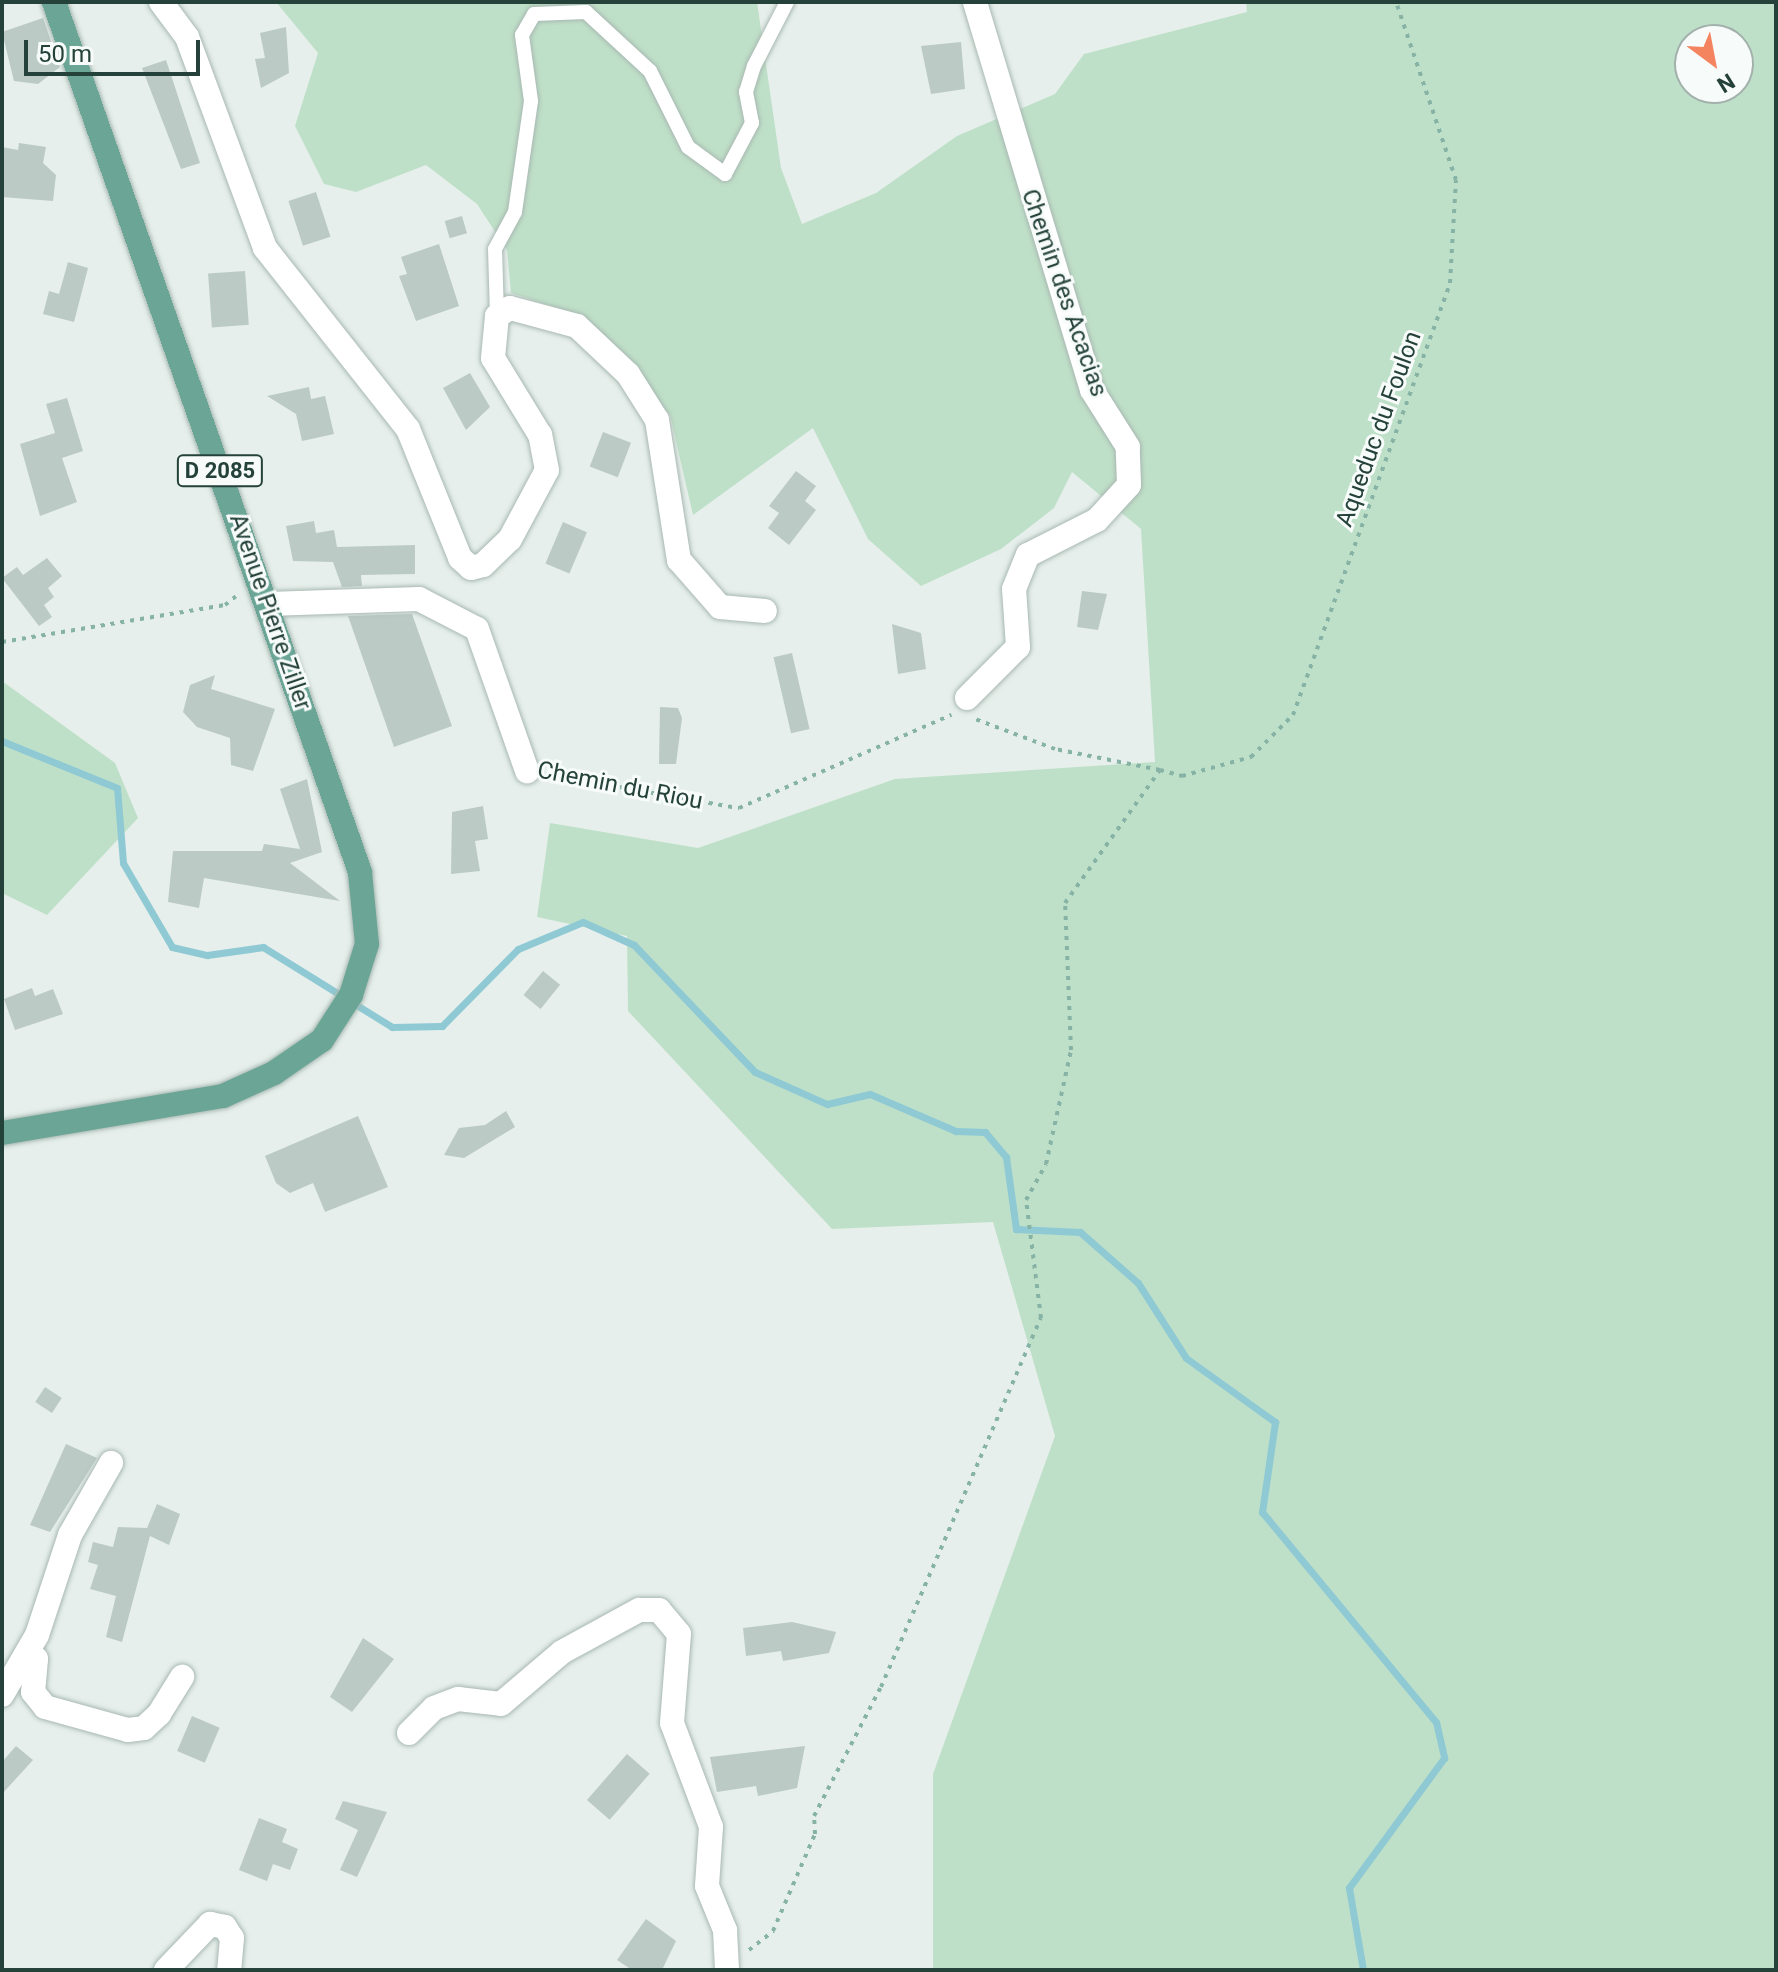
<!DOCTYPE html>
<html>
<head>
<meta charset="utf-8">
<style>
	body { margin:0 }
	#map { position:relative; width:1778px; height:1972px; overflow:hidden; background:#e6efeb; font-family:Roboto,sans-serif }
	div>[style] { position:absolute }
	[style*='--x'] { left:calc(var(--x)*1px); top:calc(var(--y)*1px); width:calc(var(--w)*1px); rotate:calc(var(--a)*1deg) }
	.green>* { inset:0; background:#bfe0c8 }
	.stream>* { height:7px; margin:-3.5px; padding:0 3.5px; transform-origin:3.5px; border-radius:3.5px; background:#8ec9d4 }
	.building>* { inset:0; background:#bbcac4; transform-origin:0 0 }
	.path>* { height:4px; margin-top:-2px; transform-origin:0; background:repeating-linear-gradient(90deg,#86b3a5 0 4px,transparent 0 10px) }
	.roads { filter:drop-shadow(0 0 2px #a8b8b2) drop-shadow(0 0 2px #a8b8b2) }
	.lane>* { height:14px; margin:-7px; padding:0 7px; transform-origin:7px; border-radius:7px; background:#fff }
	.street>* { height:24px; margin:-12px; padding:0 12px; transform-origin:12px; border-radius:12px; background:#fff }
	.primary>* { height:24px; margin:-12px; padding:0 12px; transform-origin:12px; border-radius:12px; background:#6aa596 }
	span { translate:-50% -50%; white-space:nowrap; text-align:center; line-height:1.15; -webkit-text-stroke:6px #f7fbf9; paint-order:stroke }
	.shield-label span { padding:2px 6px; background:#f7fbf9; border:2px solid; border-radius:6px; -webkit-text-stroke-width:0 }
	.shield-label { font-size:22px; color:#24423a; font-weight:700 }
	.street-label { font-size:24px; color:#24423a }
	.frame { position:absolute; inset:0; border:4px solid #24423a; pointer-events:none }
	.north { position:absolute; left:1674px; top:24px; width:80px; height:80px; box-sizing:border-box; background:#f7fbf9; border:2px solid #a3b1ad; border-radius:50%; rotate:148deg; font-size:22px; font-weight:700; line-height:32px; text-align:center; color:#24423a }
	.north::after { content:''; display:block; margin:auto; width:28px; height:36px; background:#f4845f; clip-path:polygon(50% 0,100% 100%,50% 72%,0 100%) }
	.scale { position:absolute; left:24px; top:40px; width:176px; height:36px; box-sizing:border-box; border:4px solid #24423a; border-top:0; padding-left:10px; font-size:24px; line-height:28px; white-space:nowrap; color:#24423a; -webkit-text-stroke:6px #f7fbf9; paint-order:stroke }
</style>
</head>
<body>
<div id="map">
	<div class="green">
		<div style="clip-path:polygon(evenodd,276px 2px,757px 2px,781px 168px,802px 224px,876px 193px,957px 136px,1055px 94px,1084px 54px,1247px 12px,1246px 2px,1776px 2px,1776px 1970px,933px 1970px,933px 1774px,1055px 1436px,993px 1222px,832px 1229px,628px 1011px,627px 936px,537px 917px,550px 823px,698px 848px,895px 779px,1155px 762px,1141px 529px,1072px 472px,1054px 508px,1001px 549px,921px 586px,868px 539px,813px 428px,693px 515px,670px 415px,622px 357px,563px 310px,511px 293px,507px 250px,477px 204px,426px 165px,356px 192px,324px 184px,295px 126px,318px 53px,276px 2px,1690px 40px,1738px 40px,1738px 88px,1690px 88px,1690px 40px)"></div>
		<div style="clip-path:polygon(2px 681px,115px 763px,138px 818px,47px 915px,2px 893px)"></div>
	</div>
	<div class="stream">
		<div style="--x:2;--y:741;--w:124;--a:22.2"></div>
		<div style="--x:117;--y:788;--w:75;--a:85.4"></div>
		<div style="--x:123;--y:863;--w:97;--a:59.7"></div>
		<div style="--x:172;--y:947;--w:36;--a:13"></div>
		<div style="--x:207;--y:955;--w:57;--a:-8.1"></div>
		<div style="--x:263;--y:947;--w:152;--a:31.8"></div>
		<div style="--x:392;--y:1027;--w:50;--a:-1.1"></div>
		<div style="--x:442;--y:1026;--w:108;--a:-45.4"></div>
		<div style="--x:518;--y:949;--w:70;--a:-22.6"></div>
		<div style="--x:583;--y:922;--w:56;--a:24.3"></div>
		<div style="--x:634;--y:945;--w:175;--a:46.4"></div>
		<div style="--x:755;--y:1072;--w:79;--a:24"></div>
		<div style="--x:827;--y:1104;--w:44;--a:-13.1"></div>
		<div style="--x:870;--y:1094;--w:94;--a:23.3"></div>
		<div style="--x:956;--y:1131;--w:29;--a:2"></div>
		<div style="--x:985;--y:1132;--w:33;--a:50"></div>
		<div style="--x:1006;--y:1157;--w:73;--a:82.1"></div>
		<div style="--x:1016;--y:1229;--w:64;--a:2.7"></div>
		<div style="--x:1080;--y:1232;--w:77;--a:41.3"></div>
		<div style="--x:1138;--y:1283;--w:89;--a:57.4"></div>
		<div style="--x:1186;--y:1358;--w:110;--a:35.7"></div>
		<div style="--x:1275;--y:1422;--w:91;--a:98.2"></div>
		<div style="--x:1262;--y:1512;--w:273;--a:50.4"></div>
		<div style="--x:1436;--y:1722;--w:37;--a:77"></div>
		<div style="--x:1444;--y:1758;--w:161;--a:126.2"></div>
		<div style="--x:1349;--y:1888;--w:83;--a:80.3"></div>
	</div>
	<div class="building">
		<div style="clip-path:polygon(43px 18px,60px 67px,38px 84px,14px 81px,2px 32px)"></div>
		<div style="clip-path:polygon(286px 27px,289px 73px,261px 88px,255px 59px,265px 58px,260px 33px)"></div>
		<div style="clip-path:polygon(961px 42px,965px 89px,931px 94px,921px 46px)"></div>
		<div style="clip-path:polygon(166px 60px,200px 163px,181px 169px,142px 68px)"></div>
		<div style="clip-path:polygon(19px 143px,46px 147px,43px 163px,56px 175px,53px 201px,2px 197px,2px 147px,18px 150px)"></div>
		<div style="left:316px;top:192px;width:47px;height:29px;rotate:72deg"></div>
		<div style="left:462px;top:216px;width:18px;height:18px;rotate:74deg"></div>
		<div style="clip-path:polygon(439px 244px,459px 306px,416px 321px,399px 276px,407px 274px,401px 257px)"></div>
		<div style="clip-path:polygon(68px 262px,88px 268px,74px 322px,43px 314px,49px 291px,59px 294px)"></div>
		<div style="left:245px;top:271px;width:54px;height:37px;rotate:86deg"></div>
		<div style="clip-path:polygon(470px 373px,490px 407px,466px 430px,443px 388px)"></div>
		<div style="clip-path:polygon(309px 387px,311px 399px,325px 396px,334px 434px,302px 441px,296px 414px,267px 396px)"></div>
		<div style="clip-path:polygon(67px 398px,83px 451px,62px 458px,77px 502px,40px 516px,20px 444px,55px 433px,46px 404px)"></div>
		<div style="left:603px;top:432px;width:30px;height:37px;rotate:21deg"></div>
		<div style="clip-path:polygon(796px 471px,816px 486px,805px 501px,816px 510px,789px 545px,768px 528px,779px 513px,769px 506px)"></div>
		<div style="clip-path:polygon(314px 521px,316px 533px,334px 530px,337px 547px,415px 545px,415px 574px,361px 575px,362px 586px,342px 587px,333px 562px,293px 561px,286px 526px)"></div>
		<div style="left:563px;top:522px;width:26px;height:45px;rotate:23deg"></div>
		<div style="clip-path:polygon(47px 558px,62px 576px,48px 588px,54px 597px,44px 605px,52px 617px,39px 626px,2px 578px,17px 567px,23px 575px)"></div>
		<div style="clip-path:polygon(1082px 591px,1107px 594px,1098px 630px,1077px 627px)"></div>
		<div style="clip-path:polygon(412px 614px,452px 726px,394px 747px,348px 616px)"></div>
		<div style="clip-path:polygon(892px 624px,921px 633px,926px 669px,898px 674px)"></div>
		<div style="left:792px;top:653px;width:78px;height:19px;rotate:77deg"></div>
		<div style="clip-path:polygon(215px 675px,211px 689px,275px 709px,253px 771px,231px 765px,230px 738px,197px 727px,183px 712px,190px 685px)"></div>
		<div style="clip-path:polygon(660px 707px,678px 708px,682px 718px,676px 764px,659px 764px)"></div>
		<div style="clip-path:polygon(307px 779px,322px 852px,290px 863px,340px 901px,204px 878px,199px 908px,168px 902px,173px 851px,262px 851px,264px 844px,300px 849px,280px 789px)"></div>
		<div style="clip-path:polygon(483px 806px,488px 839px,475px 841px,480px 871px,451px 874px,452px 812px)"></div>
		<div style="left:543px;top:971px;width:22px;height:31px;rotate:39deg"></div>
		<div style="clip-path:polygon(32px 988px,35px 996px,53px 989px,63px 1014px,15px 1030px,4px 999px)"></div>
		<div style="clip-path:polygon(506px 1111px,515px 1127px,464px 1158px,444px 1155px,459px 1128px,485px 1125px)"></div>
		<div style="clip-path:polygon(358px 1116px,388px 1187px,325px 1212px,313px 1183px,290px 1193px,276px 1183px,265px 1156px)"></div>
		<div style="left:45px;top:1387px;width:20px;height:18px;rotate:33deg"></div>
		<div style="clip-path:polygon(66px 1444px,97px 1458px,50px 1532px,30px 1525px)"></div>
		<div style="clip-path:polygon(157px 1504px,180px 1514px,169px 1545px,150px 1536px,122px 1642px,106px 1637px,116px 1596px,90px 1589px,98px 1565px,88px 1562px,93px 1542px,113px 1547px,118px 1527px,147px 1528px)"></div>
		<div style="clip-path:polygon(792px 1622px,836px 1632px,829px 1653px,783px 1661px,781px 1651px,746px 1656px,743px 1628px)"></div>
		<div style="clip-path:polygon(363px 1638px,394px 1659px,352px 1712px,330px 1697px)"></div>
		<div style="left:192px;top:1716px;width:30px;height:38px;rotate:23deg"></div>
		<div style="clip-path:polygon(16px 1746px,33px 1760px,2px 1794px,2px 1762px)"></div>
		<div style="clip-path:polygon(805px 1746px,797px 1788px,758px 1796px,756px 1786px,717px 1792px,710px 1757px)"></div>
		<div style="left:627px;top:1754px;width:30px;height:61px;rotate:41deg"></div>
		<div style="clip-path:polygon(343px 1801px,387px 1812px,357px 1877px,340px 1870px,358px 1830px,335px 1819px)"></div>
		<div style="clip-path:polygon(259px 1818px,287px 1829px,282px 1842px,298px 1849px,290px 1870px,273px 1864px,267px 1881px,239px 1870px)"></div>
		<div style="clip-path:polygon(646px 1919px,676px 1941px,662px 1970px,632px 1970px,617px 1960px)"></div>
	</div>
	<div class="path">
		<div style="--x:2;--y:642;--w:226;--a:-9.4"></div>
		<div style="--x:225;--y:605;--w:14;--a:-39"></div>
		<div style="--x:1160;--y:770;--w:23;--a:15"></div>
		<div style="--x:1182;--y:776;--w:72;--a:-15.4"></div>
		<div style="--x:1251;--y:757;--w:59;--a:-45"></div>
		<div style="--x:1293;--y:715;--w:460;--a:-70"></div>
		<div style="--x:1450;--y:283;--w:103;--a:-86.7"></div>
		<div style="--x:1456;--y:180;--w:188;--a:-108.6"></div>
		<div style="--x:551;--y:775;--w:191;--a:10"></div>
		<div style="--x:739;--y:808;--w:232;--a:-23.7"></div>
		<div style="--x:749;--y:1950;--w:31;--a:-38"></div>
		<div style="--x:773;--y:1931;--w:106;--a:-66.6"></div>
		<div style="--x:815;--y:1834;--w:18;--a:-93"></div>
		<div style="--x:814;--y:1816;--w:145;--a:-62.6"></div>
		<div style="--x:881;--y:1687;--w:402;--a:-66.6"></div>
		<div style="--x:1041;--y:1318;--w:119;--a:-97.2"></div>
		<div style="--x:1026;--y:1200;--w:41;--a:-60.9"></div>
		<div style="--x:1046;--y:1164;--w:117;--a:-77.6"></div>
		<div style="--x:1071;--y:1050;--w:147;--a:-92.3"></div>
		<div style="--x:1065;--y:903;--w:163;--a:-54.5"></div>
		<div style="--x:1160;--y:770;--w:107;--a:-168.7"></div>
		<div style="--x:1055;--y:749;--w:85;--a:-159.4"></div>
	</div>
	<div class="roads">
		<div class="lane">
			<div style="--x:497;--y:316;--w:67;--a:-91.7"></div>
			<div style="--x:495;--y:249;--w:42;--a:-61.6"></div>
			<div style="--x:515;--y:212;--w:112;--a:-81.8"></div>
			<div style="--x:531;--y:101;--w:67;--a:-97.8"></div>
			<div style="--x:522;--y:35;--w:24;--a:-60"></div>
			<div style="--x:534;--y:14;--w:52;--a:-2.2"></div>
			<div style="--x:586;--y:12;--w:87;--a:42.7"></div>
			<div style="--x:650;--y:71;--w:85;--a:63.4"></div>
			<div style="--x:688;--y:147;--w:46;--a:36.1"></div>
			<div style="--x:725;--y:174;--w:58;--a:-62.1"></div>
			<div style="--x:752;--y:123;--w:32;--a:-101"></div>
			<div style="--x:746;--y:92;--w:27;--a:-73"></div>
			<div style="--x:754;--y:66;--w:72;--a:-62.7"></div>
		</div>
		<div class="street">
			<div style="--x:161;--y:2;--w:44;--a:53.4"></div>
			<div style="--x:187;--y:37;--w:225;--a:69.7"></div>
			<div style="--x:265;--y:248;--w:231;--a:51.7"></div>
			<div style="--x:408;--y:429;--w:139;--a:68"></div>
			<div style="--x:460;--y:558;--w:15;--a:42"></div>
			<div style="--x:471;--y:568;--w:12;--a:-14"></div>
			<div style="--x:483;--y:565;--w:37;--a:-44"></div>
			<div style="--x:510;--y:539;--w:78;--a:-61.8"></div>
			<div style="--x:547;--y:470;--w:36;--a:-101"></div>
			<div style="--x:540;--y:435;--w:90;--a:-121.4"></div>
			<div style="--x:493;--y:358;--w:42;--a:-84.6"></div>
			<div style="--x:497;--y:316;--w:15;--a:-32"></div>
			<div style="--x:510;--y:308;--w:69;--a:15"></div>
			<div style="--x:577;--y:326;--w:70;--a:43.3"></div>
			<div style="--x:628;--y:374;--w:54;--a:57.8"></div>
			<div style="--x:657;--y:420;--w:142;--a:81.1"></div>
			<div style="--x:679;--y:560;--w:62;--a:48.9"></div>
			<div style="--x:720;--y:607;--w:45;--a:5.1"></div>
			<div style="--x:268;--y:604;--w:151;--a:-1.9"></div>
			<div style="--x:419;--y:599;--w:65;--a:27.3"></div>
			<div style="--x:477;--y:629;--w:151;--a:70.6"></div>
			<div style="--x:967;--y:698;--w:72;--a:-45"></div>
			<div style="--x:1018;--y:647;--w:58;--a:-93.9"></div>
			<div style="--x:1014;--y:589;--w:37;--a:-68"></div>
			<div style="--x:1028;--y:555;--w:77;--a:-26.9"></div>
			<div style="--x:1097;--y:520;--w:47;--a:-47.6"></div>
			<div style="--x:1129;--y:485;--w:38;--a:-92"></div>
			<div style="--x:1128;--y:447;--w:67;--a:-122.3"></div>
			<div style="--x:1092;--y:390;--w:405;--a:-106.8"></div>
			<div style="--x:29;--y:1652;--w:10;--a:45"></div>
			<div style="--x:36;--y:1659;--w:33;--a:95"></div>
			<div style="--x:33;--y:1692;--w:19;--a:51"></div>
			<div style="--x:45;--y:1707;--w:86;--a:15.5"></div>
			<div style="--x:128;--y:1730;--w:16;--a:-7"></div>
			<div style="--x:144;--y:1728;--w:21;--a:-43"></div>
			<div style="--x:159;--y:1714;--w:44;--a:-58.1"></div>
			<div style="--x:2;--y:1695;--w:69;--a:-59.7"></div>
			<div style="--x:37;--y:1635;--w:105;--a:-71.7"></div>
			<div style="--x:70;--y:1535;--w:83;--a:-60.3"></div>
			<div style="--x:409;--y:1733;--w:35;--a:-45"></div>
			<div style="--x:434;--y:1708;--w:26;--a:-21"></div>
			<div style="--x:458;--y:1699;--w:43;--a:6.6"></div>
			<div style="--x:501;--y:1704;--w:80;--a:-40.4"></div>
			<div style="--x:562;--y:1652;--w:88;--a:-28.6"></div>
			<div style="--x:639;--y:1610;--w:20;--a:0"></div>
			<div style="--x:659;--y:1610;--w:31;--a:50"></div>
			<div style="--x:679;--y:1634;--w:89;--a:94.5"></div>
			<div style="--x:672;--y:1723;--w:111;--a:69.4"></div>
			<div style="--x:711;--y:1827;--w:59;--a:93.9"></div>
			<div style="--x:707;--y:1886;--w:48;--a:67.8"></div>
			<div style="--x:725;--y:1930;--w:40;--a:87.1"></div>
			<div style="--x:166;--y:1970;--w:64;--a:-46.3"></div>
			<div style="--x:210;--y:1924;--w:15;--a:11"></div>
			<div style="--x:225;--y:1927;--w:13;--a:58"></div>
			<div style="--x:232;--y:1938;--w:32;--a:95"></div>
		</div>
		<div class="primary">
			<div style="--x:2;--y:1133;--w:224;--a:-9.5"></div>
			<div style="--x:223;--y:1096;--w:56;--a:-24.3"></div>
			<div style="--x:274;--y:1073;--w:58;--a:-34.5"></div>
			<div style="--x:322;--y:1040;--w:54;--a:-57.2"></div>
			<div style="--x:351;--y:995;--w:53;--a:-72.6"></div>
			<div style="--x:367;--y:944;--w:72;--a:-95.6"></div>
			<div style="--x:360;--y:872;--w:922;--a:-109.38"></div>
		</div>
	</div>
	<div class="shield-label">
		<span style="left:220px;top:471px">D 2085</span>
	</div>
	<div class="street-label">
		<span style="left:1064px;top:293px;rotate:71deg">Chemin des Acacias</span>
		<span style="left:1379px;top:429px;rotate:-70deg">Aqueduc du Foulon</span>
		<span style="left:270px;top:612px;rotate:71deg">Avenue Pierre Ziller</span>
		<span style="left:620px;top:786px;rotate:11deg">Chemin du Riou</span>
	</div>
	<div class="frame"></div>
	<div class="north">N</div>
	<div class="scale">50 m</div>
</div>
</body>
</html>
